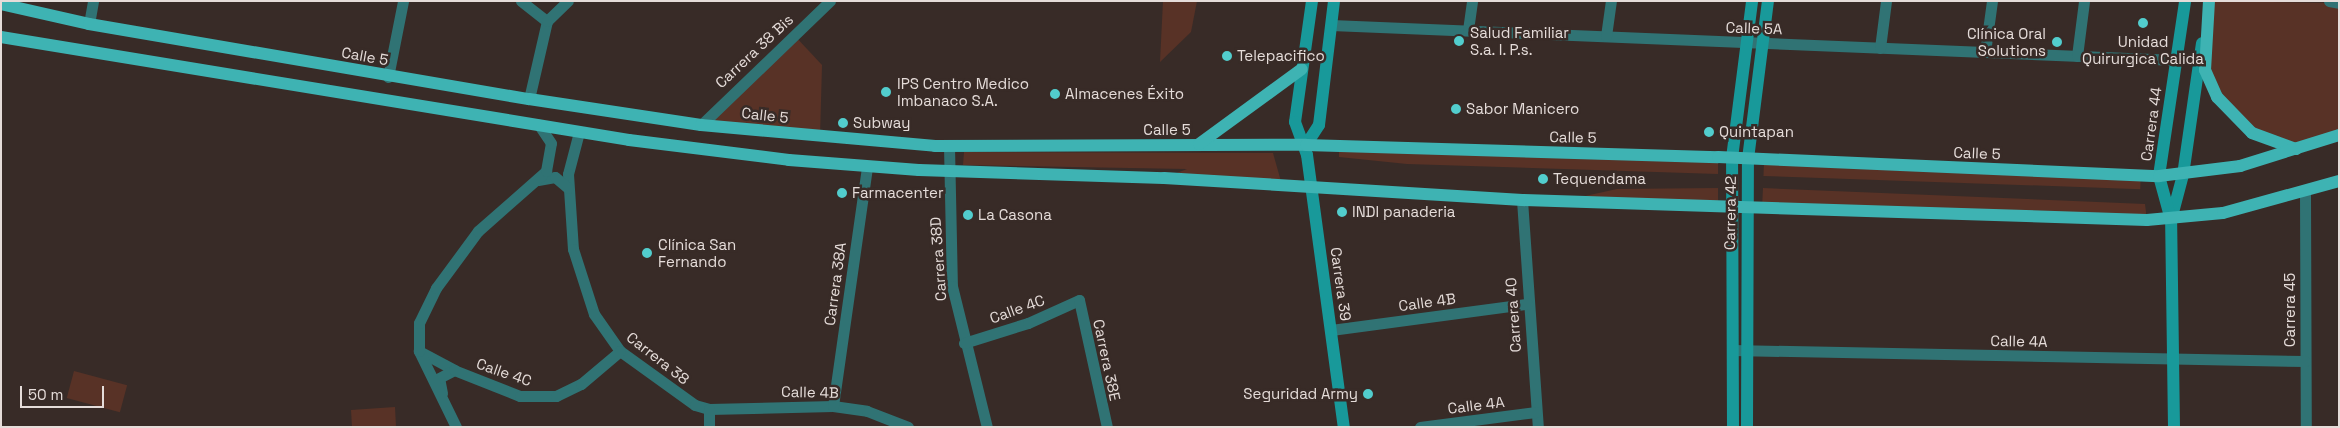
<!DOCTYPE html>
<html>
<head>
<meta charset="utf-8">
<style>
	body { margin:0 }
	#map { position:relative; width:2340px; height:428px; overflow:hidden; background:#382b27; font-family:"Space Grotesk",sans-serif }
	div>[style] { position:absolute }
	[style*='--x'] { left:calc(var(--x)*1px); top:calc(var(--y)*1px); width:calc(var(--w)*1px); rotate:calc(var(--a)*1deg) }
	.green>* { inset:0; background:#583226; transform-origin:0 0 }
	.street>* { height:11px; margin:-5.5px; padding:0 5.5px; transform-origin:5.5px; border-radius:5.5px; background:#307374 }
	.secondary>* { height:12px; margin:-6px; padding:0 6px; transform-origin:6px; border-radius:6px; background:#18999a }
	.primary>* { height:12px; margin:-6px; padding:0 6px; transform-origin:6px; border-radius:6px; background:#3eb3b3 }
	.dots>* { width:14px; height:14px; translate:-50% -50%; box-sizing:border-box; border:2px solid #382b27; border-radius:50% }
	span { translate:-50% -50%; white-space:nowrap; text-align:center; line-height:1.15; -webkit-text-stroke:5px #382b27; paint-order:stroke }
	.street-label { font-size:15px; color:#e5dcd9 }
	.poi-label { font-size:15px; color:#e5dcd9 }
	.left { translate:0 -50%; text-align:left }
	.right { translate:-100% -50%; text-align:right }
	.frame { position:absolute; inset:0; border:2px solid #e5dcd9; pointer-events:none }
	.scale { position:absolute; left:20px; top:386px; width:84px; height:22px; box-sizing:border-box; border:2px solid #e5dcd9; border-top:0; padding-left:6px; font-size:15px; line-height:18px; white-space:nowrap; color:#e5dcd9; -webkit-text-stroke:4px #382b27; paint-order:stroke }
</style>
</head>
<body>
<div id="map">
	<div class="green">
		<div style="clip-path:polygon(1163px 1px,1197px 1px,1191px 32px,1160px 62px)"></div>
		<div style="clip-path:polygon(2209px 1px,2339px 3px,2339px 135px,2299px 149px,2258px 137px,2207px 77px)"></div>
		<div style="clip-path:polygon(794px 35px,822px 65px,820px 137px,701px 125px)"></div>
		<div style="clip-path:polygon(1339px 149px,1718px 157px,1718px 174px,1407px 164px,1339px 157px)"></div>
		<div style="clip-path:polygon(964px 152px,1273px 153px,1282px 185px,1164px 178px,1187px 169px,963px 165px)"></div>
		<div style="left:1764px;top:161px;width:377px;height:15px;rotate:2deg"></div>
		<div style="clip-path:polygon(1718px 188px,1718px 204px,1567px 200px,1617px 189px)"></div>
		<div style="clip-path:polygon(1763px 188px,2145px 204px,2147px 220px,1762px 208px)"></div>
		<div style="left:74px;top:371px;width:55px;height:28px;rotate:15deg"></div>
		<div style="clip-path:polygon(395px 407px,396px 427px,352px 427px,351px 410px)"></div>
	</div>
	<div class="street">
		<div style="--x:521;--y:1;--w:33;--a:38"></div>
		<div style="--x:2329;--y:1;--w:10;--a:11"></div>
		<div style="--x:89;--y:24;--w:23;--a:-80"></div>
		<div style="--x:1331;--y:25;--w:846;--a:2.37"></div>
		<div style="--x:1468;--y:30;--w:29;--a:-82"></div>
		<div style="--x:1606;--y:36;--w:35;--a:-82"></div>
		<div style="--x:1880;--y:48;--w:47;--a:-82.7"></div>
		<div style="--x:1985;--y:52;--w:51;--a:-82.2"></div>
		<div style="--x:2077;--y:56;--w:55;--a:-82.7"></div>
		<div style="--x:388;--y:77;--w:77;--a:-78.8"></div>
		<div style="--x:529;--y:99;--w:80;--a:-77"></div>
		<div style="--x:547;--y:21;--w:29;--a:-44"></div>
		<div style="--x:701;--y:125;--w:179;--a:-43.9"></div>
		<div style="--x:579;--y:132;--w:43;--a:104.7"></div>
		<div style="--x:568;--y:174;--w:75;--a:86.2"></div>
		<div style="--x:573;--y:249;--w:68;--a:72.1"></div>
		<div style="--x:594;--y:314;--w:45;--a:54.9"></div>
		<div style="--x:620;--y:351;--w:92;--a:35.8"></div>
		<div style="--x:695;--y:405;--w:15;--a:16"></div>
		<div style="--x:709;--y:409;--w:124;--a:-1.4"></div>
		<div style="--x:833;--y:406;--w:34;--a:8"></div>
		<div style="--x:867;--y:411;--w:44;--a:21.3"></div>
		<div style="--x:949;--y:146;--w:140;--a:88.8"></div>
		<div style="--x:952;--y:286;--w:145;--a:76.1"></div>
		<div style="--x:538;--y:180;--w:17;--a:-10"></div>
		<div style="--x:555;--y:177;--w:17;--a:40"></div>
		<div style="--x:2305;--y:193;--w:234;--a:89.8"></div>
		<div style="--x:1522;--y:200;--w:228;--a:86"></div>
		<div style="--x:1331;--y:330;--w:198;--a:-7.6"></div>
		<div style="--x:964;--y:343;--w:67;--a:-17.4"></div>
		<div style="--x:1028;--y:323;--w:56;--a:-24.3"></div>
		<div style="--x:1079;--y:300;--w:130;--a:77.6"></div>
		<div style="--x:1732;--y:350;--w:573;--a:1.1"></div>
		<div style="--x:419;--y:351;--w:40;--a:28"></div>
		<div style="--x:442;--y:393;--w:15;--a:-101"></div>
		<div style="--x:439;--y:378;--w:17;--a:-28"></div>
		<div style="--x:454;--y:370;--w:71;--a:21.5"></div>
		<div style="--x:520;--y:396;--w:36;--a:0"></div>
		<div style="--x:556;--y:396;--w:28;--a:-26"></div>
		<div style="--x:581;--y:384;--w:51;--a:-40.2"></div>
		<div style="--x:833;--y:406;--w:242;--a:-81.9"></div>
		<div style="--x:456;--y:427;--w:85;--a:-116"></div>
		<div style="--x:419;--y:351;--w:28;--a:-90"></div>
		<div style="--x:419;--y:323;--w:39;--a:-64"></div>
		<div style="--x:436;--y:288;--w:71;--a:-53.6"></div>
		<div style="--x:478;--y:231;--w:91;--a:-41.4"></div>
		<div style="--x:546;--y:171;--w:28;--a:-80"></div>
		<div style="--x:551;--y:143;--w:22;--a:-124"></div>
		<div style="--x:709;--y:427;--w:18;--a:-90"></div>
		<div style="--x:1420;--y:427;--w:117;--a:-7.4"></div>
	</div>
	<div class="secondary">
		<div style="--x:1312;--y:1;--w:122;--a:98"></div>
		<div style="--x:1295;--y:122;--w:35;--a:70"></div>
		<div style="--x:1307;--y:155;--w:275;--a:82.3"></div>
		<div style="--x:1306;--y:145;--w:24;--a:-57"></div>
		<div style="--x:1319;--y:125;--w:125;--a:-83.1"></div>
		<div style="--x:2171;--y:220;--w:47;--a:-75.1"></div>
		<div style="--x:2183;--y:175;--w:133;--a:-81.8"></div>
		<div style="--x:1733;--y:427;--w:269;--a:-90.2"></div>
		<div style="--x:1732;--y:158;--w:158;--a:-82.7"></div>
		<div style="--x:1747;--y:427;--w:268;--a:-89.8"></div>
		<div style="--x:1748;--y:159;--w:159;--a:-82.8"></div>
		<div style="--x:2174;--y:427;--w:207;--a:-90.8"></div>
		<div style="--x:2171;--y:220;--w:46;--a:-105.3"></div>
		<div style="--x:2159;--y:176;--w:177;--a:-81.5"></div>
	</div>
	<div class="primary">
		<div style="--x:2209;--y:1;--w:69;--a:93.3"></div>
		<div style="--x:2205;--y:70;--w:30;--a:66"></div>
		<div style="--x:2217;--y:97;--w:50;--a:45.8"></div>
		<div style="--x:2252;--y:133;--w:47;--a:20"></div>
		<div style="--x:1;--y:4;--w:90;--a:12.8"></div>
		<div style="--x:89;--y:24;--w:446;--a:9.7"></div>
		<div style="--x:529;--y:99;--w:174;--a:8.6"></div>
		<div style="--x:701;--y:125;--w:235;--a:5.1"></div>
		<div style="--x:935;--y:146;--w:371;--a:-0.2"></div>
		<div style="--x:1306;--y:145;--w:412;--a:1.7"></div>
		<div style="--x:1718;--y:157;--w:441;--a:2.5"></div>
		<div style="--x:2159;--y:176;--w:82;--a:-7"></div>
		<div style="--x:2240;--y:166;--w:104;--a:-17.4"></div>
		<div style="--x:1;--y:37;--w:636;--a:9.31"></div>
		<div style="--x:629;--y:140;--w:161;--a:7.1"></div>
		<div style="--x:789;--y:160;--w:130;--a:4.4"></div>
		<div style="--x:919;--y:170;--w:245;--a:1.9"></div>
		<div style="--x:1164;--y:178;--w:359;--a:3.5"></div>
		<div style="--x:1522;--y:200;--w:625;--a:1.83"></div>
		<div style="--x:2147;--y:220;--w:76;--a:-5.3"></div>
		<div style="--x:2223;--y:213;--w:120;--a:-15.4"></div>
		<div style="--x:1199;--y:144;--w:127;--a:-36.1"></div>
	</div>
	<div class="dots">
		<div style="left:2143px;top:23px;background:#52cdcd"></div>
		<div style="left:1459px;top:41px;background:#52cdcd"></div>
		<div style="left:2057px;top:42px;background:#52cdcd"></div>
		<div style="left:1227px;top:56px;background:#52cdcd"></div>
		<div style="left:886px;top:92px;background:#52cdcd"></div>
		<div style="left:1055px;top:94px;background:#52cdcd"></div>
		<div style="left:1456px;top:109px;background:#52cdcd"></div>
		<div style="left:843px;top:123px;background:#52cdcd"></div>
		<div style="left:1709px;top:132px;background:#52cdcd"></div>
		<div style="left:1543px;top:179px;background:#52cdcd"></div>
		<div style="left:842px;top:193px;background:#52cdcd"></div>
		<div style="left:1342px;top:212px;background:#52cdcd"></div>
		<div style="left:968px;top:215px;background:#52cdcd"></div>
		<div style="left:647px;top:253px;background:#52cdcd"></div>
		<div style="left:1368px;top:394px;background:#52cdcd"></div>
	</div>
	<div class="street-label">
		<span style="left:1754px;top:28px;rotate:2deg">Calle 5A</span>
		<span style="left:754px;top:51px;rotate:-43deg">Carrera 38 Bis</span>
		<span style="left:365px;top:56px;rotate:10deg">Calle 5</span>
		<span style="left:765px;top:115px;rotate:6deg">Calle 5</span>
		<span style="left:2151px;top:124px;rotate:-82deg">Carrera 44</span>
		<span style="left:1167px;top:130px">Calle 5</span>
		<span style="left:1573px;top:137px;rotate:1deg">Calle 5</span>
		<span style="left:1977px;top:153px;rotate:2deg">Calle 5</span>
		<span style="left:1730px;top:213px;rotate:-89deg">Carrera 42</span>
		<span style="left:938px;top:259px;rotate:-94deg">Carrera 38D</span>
		<span style="left:835px;top:284px;rotate:-82deg">Carrera 38A</span>
		<span style="left:1341px;top:284px;rotate:82deg">Carrera 39</span>
		<span style="left:1427px;top:302px;rotate:-8deg">Calle 4B</span>
		<span style="left:1017px;top:309px;rotate:-20deg">Calle 4C</span>
		<span style="left:2290px;top:310px;rotate:-90deg">Carrera 45</span>
		<span style="left:1513px;top:315px;rotate:-94deg">Carrera 40</span>
		<span style="left:2019px;top:341px;rotate:1deg">Calle 4A</span>
		<span style="left:658px;top:358px;rotate:38deg">Carrera 38</span>
		<span style="left:1107px;top:360px;rotate:78deg">Carrera 38E</span>
		<span style="left:504px;top:372px;rotate:19deg">Calle 4C</span>
		<span style="left:810px;top:392px;rotate:1deg">Calle 4B</span>
		<span style="left:1476px;top:405px;rotate:-7deg">Calle 4A</span>
	</div>
	<div class="poi-label">
		<span class="left" style="left:1470px;top:41px">Salud Familiar<br>S.a. I. P.s.</span>
		<span class="right" style="left:2046px;top:42px">Clínica Oral<br>Solutions</span>
		<span style="left:2143px;top:50px">Unidad<br>Quirurgica Calida</span>
		<span class="left" style="left:1237px;top:56px">Telepacifico</span>
		<span class="left" style="left:897px;top:92px">IPS Centro Medico<br>Imbanaco S.A.</span>
		<span class="left" style="left:1065px;top:94px">Almacenes Éxito</span>
		<span class="left" style="left:1466px;top:109px">Sabor Manicero</span>
		<span class="left" style="left:853px;top:123px">Subway</span>
		<span class="left" style="left:1719px;top:132px">Quintapan</span>
		<span class="left" style="left:1553px;top:179px">Tequendama</span>
		<span class="left" style="left:852px;top:193px">Farmacenter</span>
		<span class="left" style="left:1352px;top:212px">INDI panaderia</span>
		<span class="left" style="left:978px;top:215px">La Casona</span>
		<span class="left" style="left:658px;top:253px">Clínica San<br>Fernando</span>
		<span class="right" style="left:1358px;top:394px">Seguridad Army</span>
	</div>
	<div class="frame"></div>
	<div class="scale">50 m</div>
</div>
</body>
</html>
